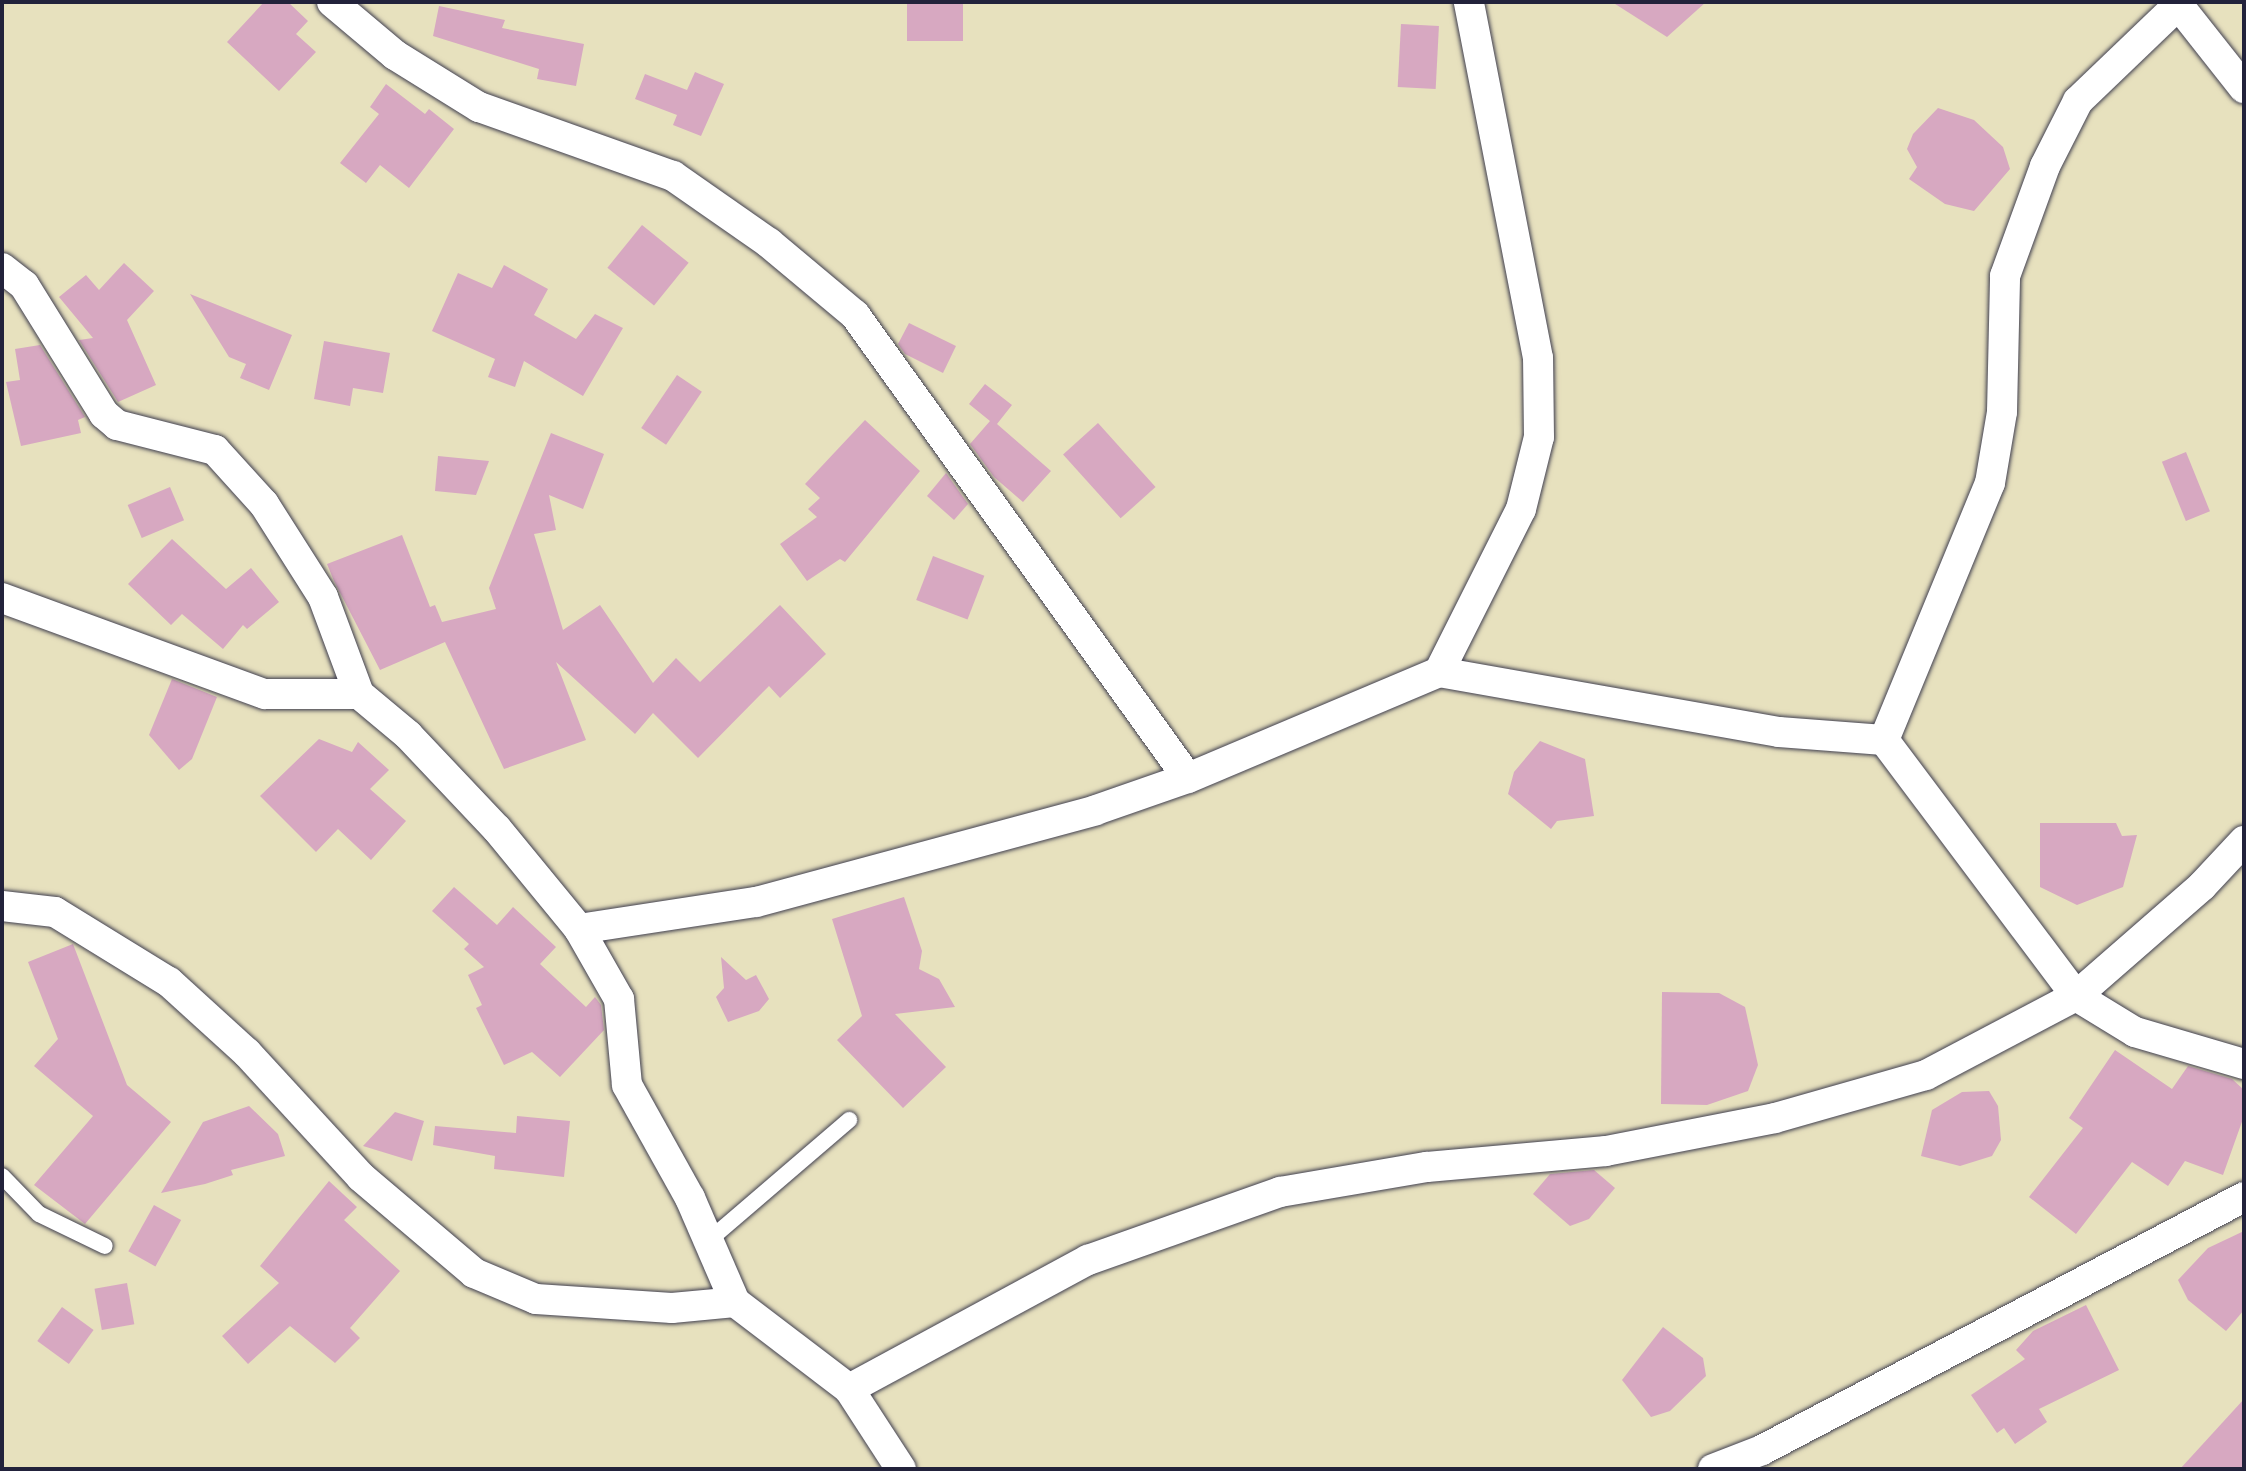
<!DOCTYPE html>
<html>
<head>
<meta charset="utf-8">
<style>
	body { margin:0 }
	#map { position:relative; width:2246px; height:1471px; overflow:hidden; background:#e7e1be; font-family:Pangolin,sans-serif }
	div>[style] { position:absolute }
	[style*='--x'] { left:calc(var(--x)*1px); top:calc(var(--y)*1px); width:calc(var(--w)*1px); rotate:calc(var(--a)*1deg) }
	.building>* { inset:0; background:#d7a8c1; transform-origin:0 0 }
	.roads { filter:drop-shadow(0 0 2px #403f4f) drop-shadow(0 0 2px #403f4f) }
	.service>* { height:16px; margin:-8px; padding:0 8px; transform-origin:8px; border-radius:8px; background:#fff }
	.minor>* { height:30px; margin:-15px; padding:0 15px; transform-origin:15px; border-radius:15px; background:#fff }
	span { translate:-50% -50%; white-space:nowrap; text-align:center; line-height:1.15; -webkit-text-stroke:8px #f7f3e8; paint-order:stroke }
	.frame { position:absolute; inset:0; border:4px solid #22223b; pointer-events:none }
</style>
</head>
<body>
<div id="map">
	<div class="building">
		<div style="clip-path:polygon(264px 2px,288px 2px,308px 21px,296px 34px,316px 52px,279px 91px,227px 42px)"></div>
		<div style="left:907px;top:2px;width:56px;height:39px"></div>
		<div style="clip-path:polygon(1612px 2px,1706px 2px,1667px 37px)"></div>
		<div style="clip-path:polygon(439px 6px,505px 20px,502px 28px,584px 44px,576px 86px,537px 79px,539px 69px,433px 36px)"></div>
		<div style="left:1401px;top:24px;width:38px;height:63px;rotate:3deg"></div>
		<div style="clip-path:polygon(695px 72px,724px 84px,701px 136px,673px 125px,677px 115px,635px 99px,645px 74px,687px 90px)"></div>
		<div style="clip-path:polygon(386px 84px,425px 114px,429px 109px,454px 129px,409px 188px,380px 165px,366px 183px,340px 163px,379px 114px,370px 107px)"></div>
		<div style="clip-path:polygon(1938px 108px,1974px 120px,2003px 147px,2010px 169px,1974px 211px,1945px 204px,1909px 179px,1917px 167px,1907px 149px,1913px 134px)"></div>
		<div style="left:642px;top:225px;width:60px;height:55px;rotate:39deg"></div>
		<div style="clip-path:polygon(124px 263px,154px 291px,127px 320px,156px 385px,118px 402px,79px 340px,93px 338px,59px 297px,86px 275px,99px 290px)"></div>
		<div style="clip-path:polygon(504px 265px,548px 289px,534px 315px,576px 339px,595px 314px,623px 328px,583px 396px,524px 361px,515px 387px,488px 377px,495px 359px,432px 331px,458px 273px,492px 288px)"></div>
		<div style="clip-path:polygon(190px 294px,292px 335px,269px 390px,240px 378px,246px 364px,229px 357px)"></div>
		<div style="clip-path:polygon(909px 323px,956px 346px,943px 373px,905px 354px,898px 344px)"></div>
		<div style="clip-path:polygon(324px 341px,390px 353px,383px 393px,353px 388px,350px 406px,314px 399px)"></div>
		<div style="clip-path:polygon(40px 345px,85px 417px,78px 420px,81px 433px,21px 446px,6px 382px,20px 380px,15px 349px)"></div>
		<div style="left:677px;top:375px;width:30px;height:64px;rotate:34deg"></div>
		<div style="clip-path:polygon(985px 384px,1012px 405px,997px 424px,1051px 471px,1023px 502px,994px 477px,970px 444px,990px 421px,969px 404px)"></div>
		<div style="clip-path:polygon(865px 420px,920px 471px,845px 562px,840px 559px,807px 581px,780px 544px,817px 517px,808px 509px,820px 498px,805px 484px)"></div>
		<div style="left:1098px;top:423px;width:86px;height:47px;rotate:48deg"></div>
		<div style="clip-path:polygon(551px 433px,604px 454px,583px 509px,549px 495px,556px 530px,534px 534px,563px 630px,600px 605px,653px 683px,676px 658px,700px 682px,780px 605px,826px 654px,780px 698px,769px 686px,698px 758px,653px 713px,635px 734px,556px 662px,586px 740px,504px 769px,445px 642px,380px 670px,334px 581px,327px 564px,402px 535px,430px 607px,435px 605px,442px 622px,496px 609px,489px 588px)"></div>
		<div style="left:2186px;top:452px;width:64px;height:26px;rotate:68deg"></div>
		<div style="clip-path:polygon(438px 456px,489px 461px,476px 495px,435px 491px)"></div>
		<div style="clip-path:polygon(946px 473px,968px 504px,954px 520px,927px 496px)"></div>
		<div style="left:170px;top:487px;width:36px;height:46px;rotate:67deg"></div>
		<div style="clip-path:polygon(172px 539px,226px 589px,251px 568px,279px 602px,247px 629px,243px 625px,223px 649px,182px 614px,171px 625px,128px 584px)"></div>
		<div style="left:933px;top:556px;width:55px;height:47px;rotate:21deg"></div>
		<div style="clip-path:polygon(172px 679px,217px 697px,192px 759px,179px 770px,149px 735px)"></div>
		<div style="clip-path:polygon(319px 739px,352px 752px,358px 742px,389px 770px,370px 789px,406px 821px,371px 860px,338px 829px,316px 852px,260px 796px)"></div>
		<div style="clip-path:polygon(1540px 741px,1585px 759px,1594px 816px,1557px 821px,1551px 829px,1508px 794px,1514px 772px)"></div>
		<div style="clip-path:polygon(2040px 823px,2116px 823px,2122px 836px,2137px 835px,2123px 887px,2077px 905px,2040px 887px)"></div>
		<div style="clip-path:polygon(454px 887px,497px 925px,513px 907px,556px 947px,540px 964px,586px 1007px,595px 997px,601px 1005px,604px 1030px,560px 1077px,532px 1052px,504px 1065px,476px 1008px,482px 1005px,468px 975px,484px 967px,464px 949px,469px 944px,432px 911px)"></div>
		<div style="clip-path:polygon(904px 897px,922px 951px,919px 969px,939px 979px,955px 1007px,895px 1014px,946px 1067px,903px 1108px,837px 1040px,862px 1016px,832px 919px)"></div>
		<div style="clip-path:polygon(73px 944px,127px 1085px,171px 1122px,85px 1224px,34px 1185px,93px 1116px,34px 1066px,58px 1039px,28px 962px)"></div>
		<div style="clip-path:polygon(721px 957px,746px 980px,756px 975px,769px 999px,759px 1011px,728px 1022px,716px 997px,724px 988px)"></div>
		<div style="clip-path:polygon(1662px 992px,1719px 993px,1745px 1007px,1758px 1065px,1748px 1091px,1707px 1105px,1661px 1104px)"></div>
		<div style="clip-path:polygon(2115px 1050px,2172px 1089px,2188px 1066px,2232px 1079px,2244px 1090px,2244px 1116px,2223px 1175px,2185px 1161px,2168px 1186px,2132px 1162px,2076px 1234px,2029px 1197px,2083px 1128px,2069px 1118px)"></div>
		<div style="clip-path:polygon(1989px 1091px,1998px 1106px,2001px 1140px,1992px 1156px,1960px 1166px,1921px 1156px,1932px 1110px,1962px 1092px)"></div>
		<div style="clip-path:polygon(249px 1106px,278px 1134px,285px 1156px,231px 1170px,233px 1175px,205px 1184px,161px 1193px,203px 1122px)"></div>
		<div style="clip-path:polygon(395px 1112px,424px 1121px,412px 1161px,363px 1146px)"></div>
		<div style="clip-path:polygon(517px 1116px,570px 1121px,564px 1177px,494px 1169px,495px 1156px,433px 1145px,435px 1126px,516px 1133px)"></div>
		<div style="clip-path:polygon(1594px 1170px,1615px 1188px,1589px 1219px,1570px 1226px,1533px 1194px,1550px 1174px)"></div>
		<div style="clip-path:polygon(329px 1181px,357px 1207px,344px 1220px,400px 1271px,350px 1328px,360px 1338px,335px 1363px,290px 1326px,248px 1364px,222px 1336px,279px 1283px,260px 1266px)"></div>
		<div style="left:154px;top:1205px;width:31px;height:53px;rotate:29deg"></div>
		<div style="clip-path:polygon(2244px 1231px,2244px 1310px,2226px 1331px,2188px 1300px,2178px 1280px,2208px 1248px)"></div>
		<div style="left:127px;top:1283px;width:42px;height:33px;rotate:80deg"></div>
		<div style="clip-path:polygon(2086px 1305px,2119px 1370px,2039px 1409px,2047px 1422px,2015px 1444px,2004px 1428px,1997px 1433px,1971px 1395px,2025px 1359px,2016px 1350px,2033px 1331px)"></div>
		<div style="left:62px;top:1307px;width:39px;height:42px;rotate:36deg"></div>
		<div style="clip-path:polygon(1663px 1327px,1703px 1358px,1706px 1376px,1670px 1411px,1651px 1417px,1622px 1380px)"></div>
		<div style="clip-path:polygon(2244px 1399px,2244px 1469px,2180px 1469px)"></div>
	</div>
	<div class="roads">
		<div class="service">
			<div style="--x:2;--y:1176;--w:53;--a:45.8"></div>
			<div style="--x:39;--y:1214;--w:73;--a:25.9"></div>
			<div style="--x:708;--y:1241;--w:186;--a:-40.6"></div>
		</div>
		<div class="minor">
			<div style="--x:332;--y:2;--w:82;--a:40.1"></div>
			<div style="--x:395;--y:55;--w:99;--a:31.8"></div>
			<div style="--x:479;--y:107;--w:206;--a:19.6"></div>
			<div style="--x:673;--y:176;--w:117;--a:34.9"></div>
			<div style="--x:769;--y:243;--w:112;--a:39.9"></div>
			<div style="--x:855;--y:315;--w:570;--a:54.28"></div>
			<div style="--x:2176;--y:2;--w:110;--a:51.7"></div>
			<div style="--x:2;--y:268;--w:28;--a:38"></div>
			<div style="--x:24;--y:285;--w:152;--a:58.2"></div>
			<div style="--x:104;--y:414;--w:17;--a:40"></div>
			<div style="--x:117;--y:425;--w:101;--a:14.3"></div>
			<div style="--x:215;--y:450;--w:73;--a:47.8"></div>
			<div style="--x:264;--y:504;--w:110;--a:57.6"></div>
			<div style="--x:323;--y:597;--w:103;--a:69.6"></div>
			<div style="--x:2;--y:598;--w:280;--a:20.1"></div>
			<div style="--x:265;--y:694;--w:94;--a:0"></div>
			<div style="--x:359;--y:694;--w:64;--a:39.9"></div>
			<div style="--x:408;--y:735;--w:129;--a:46.6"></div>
			<div style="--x:497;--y:829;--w:129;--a:50.6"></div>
			<div style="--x:579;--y:929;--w:81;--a:60.3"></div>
			<div style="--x:619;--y:999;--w:86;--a:84.7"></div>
			<div style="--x:627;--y:1085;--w:129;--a:60.9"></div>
			<div style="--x:690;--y:1198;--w:113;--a:66.6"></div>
			<div style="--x:1439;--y:672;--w:345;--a:10"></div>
			<div style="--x:1779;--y:732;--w:105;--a:4.4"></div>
			<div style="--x:1884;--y:740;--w:320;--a:53.1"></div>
			<div style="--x:2076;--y:996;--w:69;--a:31.4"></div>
			<div style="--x:2135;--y:1032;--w:114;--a:16.4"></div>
			<div style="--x:1884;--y:740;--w:278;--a:-67.6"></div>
			<div style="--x:1990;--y:483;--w:72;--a:-80.4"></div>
			<div style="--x:2002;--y:412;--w:136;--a:-88.7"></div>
			<div style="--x:2005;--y:276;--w:117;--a:-70"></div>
			<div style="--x:2045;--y:166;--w:73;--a:-63.1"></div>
			<div style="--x:2078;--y:101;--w:139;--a:-43.8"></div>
			<div style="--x:2;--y:906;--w:53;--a:6.5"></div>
			<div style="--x:55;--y:912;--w:134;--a:31.6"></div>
			<div style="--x:169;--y:982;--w:105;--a:42.3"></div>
			<div style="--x:247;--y:1053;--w:168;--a:47.4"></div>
			<div style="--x:361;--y:1177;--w:148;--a:40.3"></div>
			<div style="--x:474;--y:1273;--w:67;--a:22.8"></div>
			<div style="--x:536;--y:1299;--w:136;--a:3.8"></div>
			<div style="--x:672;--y:1308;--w:63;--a:-5.4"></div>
			<div style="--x:735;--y:1302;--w:143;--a:37.3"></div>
			<div style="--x:849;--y:1389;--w:95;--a:57"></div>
			<div style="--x:579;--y:929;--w:179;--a:-8.7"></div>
			<div style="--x:756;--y:902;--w:352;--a:-15.1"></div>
			<div style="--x:1096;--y:810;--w:97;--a:-19.2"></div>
			<div style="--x:1188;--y:778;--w:272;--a:-22.9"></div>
			<div style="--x:1439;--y:672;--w:182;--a:-63.3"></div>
			<div style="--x:1521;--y:509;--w:74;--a:-76"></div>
			<div style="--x:1539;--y:437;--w:79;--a:-90.7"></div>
			<div style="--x:1538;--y:358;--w:363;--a:-101"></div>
			<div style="--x:849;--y:1389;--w:272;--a:-28.4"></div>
			<div style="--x:1088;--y:1260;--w:204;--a:-19.5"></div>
			<div style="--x:1280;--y:1192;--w:149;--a:-9.7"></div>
			<div style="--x:1427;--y:1167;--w:180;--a:-5.1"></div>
			<div style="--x:1606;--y:1151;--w:172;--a:-11"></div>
			<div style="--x:1775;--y:1118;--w:157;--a:-15.9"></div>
			<div style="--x:1926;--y:1075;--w:170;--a:-27.8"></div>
			<div style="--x:2076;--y:996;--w:167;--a:-41.1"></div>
			<div style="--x:2202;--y:886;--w:62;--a:-47"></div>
			<div style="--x:1713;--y:1469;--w:53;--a:-21.2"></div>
			<div style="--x:1762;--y:1450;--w:544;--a:-27.69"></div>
		</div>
	</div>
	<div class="frame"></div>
</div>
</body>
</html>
